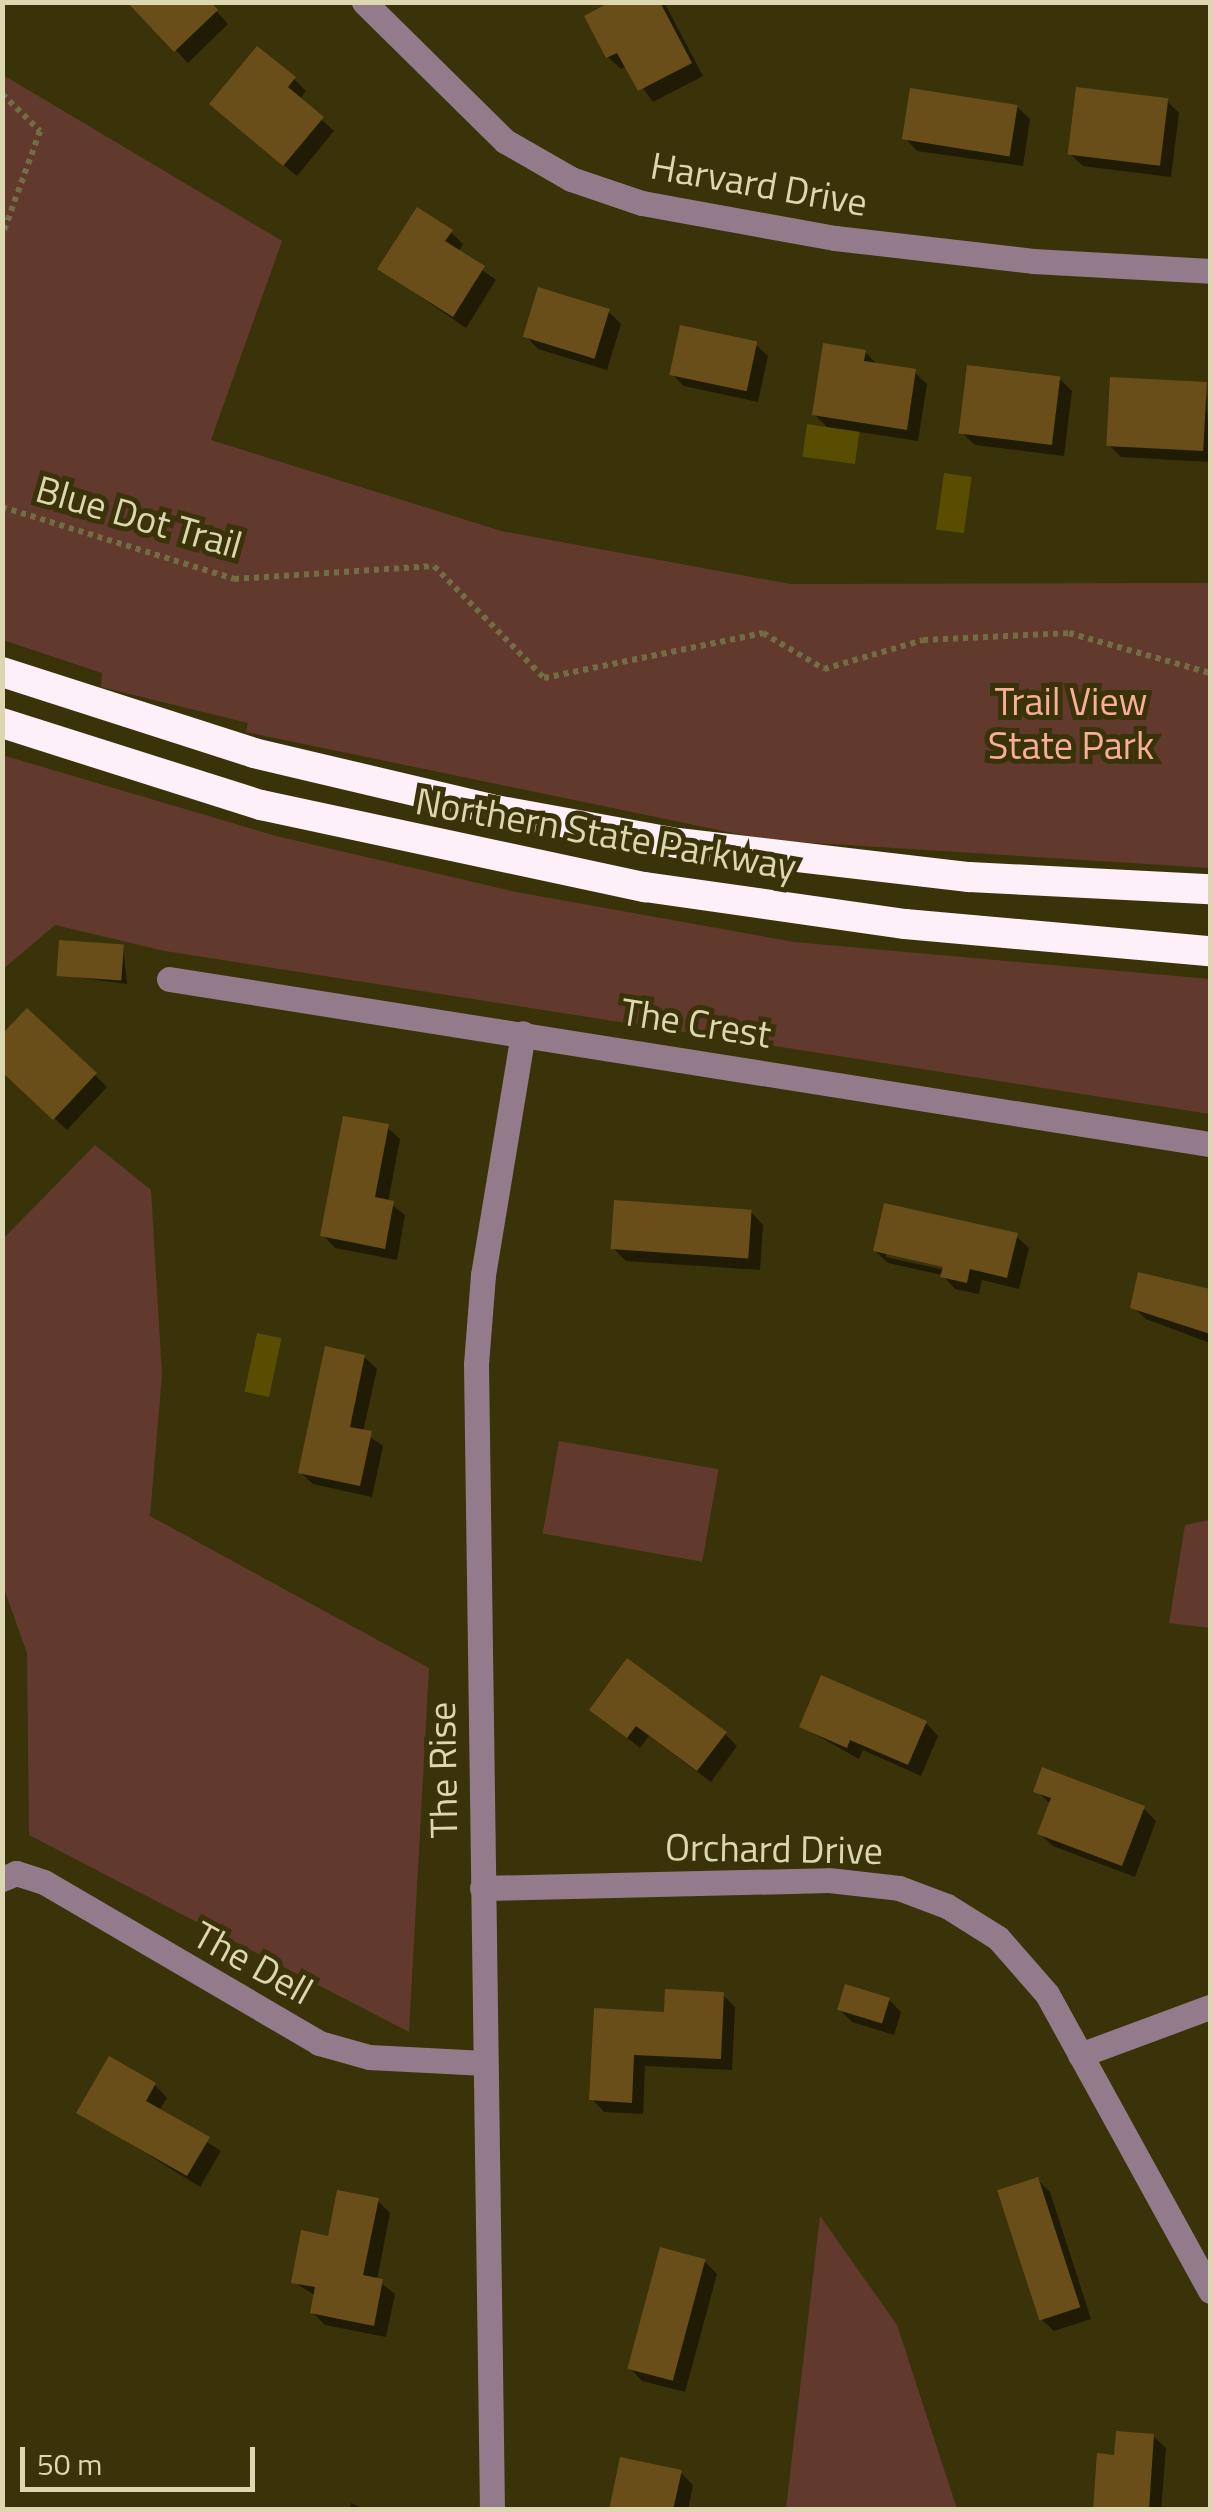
<!DOCTYPE html>
<html>
<head>
<meta charset="utf-8">
<style>
	body { margin:0 }
	#map { position:relative; width:1213px; height:2512px; overflow:hidden; background:#3a3309; font-family:"Titillium Web",sans-serif }
	div>[style] { position:absolute }
	[style*='--x'] { left:calc(var(--x)*1px); top:calc(var(--y)*1px); width:calc(var(--w)*1px); rotate:calc(var(--a)*1deg) }
	.green>* { inset:0; background:#613a2d; transform-origin:0 0 }
	.water>* { inset:0; background:#584d01; transform-origin:0 0 }
	.shadow>* { inset:0; background:#0007 }
	.building>* { inset:0; background:#6a4e19; transform-origin:0 0 }
	.path>* { height:6px; margin-top:-3px; transform-origin:0; background:repeating-linear-gradient(90deg,#736d44 0 5px,transparent 0 10px) }
	.minor>* { height:25px; margin:-12.5px; padding:0 12.5px; transform-origin:12.5px; border-radius:12.5px; background:#947b8b }
	.highway>* { height:30px; margin:-15px; padding:0 15px; transform-origin:15px; border-radius:15px; background:#fdf0f8 }
	span { translate:-50% -50%; white-space:nowrap; text-align:center; line-height:1.15; -webkit-text-stroke:10px #3a3309; paint-order:stroke }
	.street-label { font-size:38px; color:#dcd6b1 }
	.park-label { font-size:38px; color:#f9af97 }
	.frame { position:absolute; inset:0; border:5px solid #dcd6b1; pointer-events:none }
	.scale { position:absolute; left:20px; top:2447px; width:235px; height:45px; box-sizing:border-box; border:5px solid #dcd6b1; border-top:0; padding-left:12px; font-size:30px; line-height:35px; white-space:nowrap; color:#dcd6b1; -webkit-text-stroke:8px #3a3309; paint-order:stroke }
</style>
</head>
<body>
<div id="map">
	<div class="green">
		<div style="clip-path:polygon(3px 75px,282px 241px,211px 440px,501px 531px,790px 584px,1210px 583px,1210px 868px,767px 840px,246px 732px,248px 723px,101px 687px,102px 673px,3px 640px)"></div>
		<div style="clip-path:polygon(2px 755px,276px 836px,516px 892px,794px 942px,1210px 979px,1210px 1114px,165px 951px,55px 925px,3px 969px)"></div>
		<div style="clip-path:polygon(95px 1145px,151px 1190px,162px 1375px,150px 1516px,429px 1668px,409px 2032px,29px 1835px,27px 1653px,2px 1583px,3px 1239px)"></div>
		<div style="left:559px;top:1441px;width:162px;height:94px;rotate:10deg"></div>
		<div style="clip-path:polygon(1210px 1520px,1210px 1628px,1169px 1623px,1185px 1525px)"></div>
		<div style="clip-path:polygon(820px 2216px,897px 2325px,957px 2509px,786px 2509px)"></div>
	</div>
	<div class="water">
		<div style="left:807px;top:424px;width:53px;height:33px;rotate:8deg"></div>
		<div style="left:944px;top:473px;width:28px;height:57px;rotate:8deg"></div>
		<div style="left:257px;top:1333px;width:25px;height:60px;rotate:12deg"></div>
	</div>
	<div class="shadow">
		<div style="clip-path:polygon(130px 2px,208px 2px,228px 24px,188px 63px)"></div>
		<div style="clip-path:polygon(615px 2px,664px 2px,703px 76px,653px 102px,627px 66px,621px 69px,608px 57px)"></div>
		<div style="clip-path:polygon(294px 79px,306px 91px,299px 100px,334px 131px,297px 176px,224px 116px)"></div>
		<div style="clip-path:polygon(1167px 101px,1179px 113px,1171px 177px,1083px 166px,1070px 154px)"></div>
		<div style="clip-path:polygon(1017px 107px,1030px 119px,1023px 166px,917px 151px,905px 138px)"></div>
		<div style="clip-path:polygon(451px 232px,463px 244px,458px 252px,496px 280px,466px 328px,380px 269px)"></div>
		<div style="clip-path:polygon(608px 311px,621px 324px,607px 370px,538px 349px,526px 336px)"></div>
		<div style="clip-path:polygon(755px 344px,768px 356px,758px 402px,684px 386px,672px 374px)"></div>
		<div style="clip-path:polygon(865px 352px,877px 364px,914px 372px,927px 384px,918px 441px,827px 427px,814px 414px)"></div>
		<div style="clip-path:polygon(1059px 378px,1072px 391px,1064px 456px,975px 445px,962px 433px)"></div>
		<div style="clip-path:polygon(1206px 385px,1210px 462px,1121px 457px,1109px 445px)"></div>
		<div style="clip-path:polygon(123px 946px,127px 984px,59px 975px)"></div>
		<div style="clip-path:polygon(2px 1070px,95px 1075px,107px 1087px,67px 1130px)"></div>
		<div style="clip-path:polygon(387px 1127px,400px 1139px,388px 1202px,405px 1215px,397px 1260px,335px 1248px,323px 1235px)"></div>
		<div style="clip-path:polygon(751px 1212px,763px 1225px,760px 1270px,626px 1261px,613px 1248px)"></div>
		<div style="clip-path:polygon(evenodd,1016px 1236px,1029px 1248px,1019px 1289px,982px 1280px,979px 1294px,955px 1289px,942px 1275px,888px 1263px,875px 1251px,1016px 1236px,886px 1252px,955px 1267px,954px 1272px,886px 1257px,886px 1252px)"></div>
		<div style="clip-path:polygon(1140px 1275px,1210px 1291px,1210px 1343px,1146px 1319px,1133px 1307px)"></div>
		<div style="clip-path:polygon(364px 1357px,377px 1369px,363px 1432px,383px 1446px,372px 1497px,313px 1484px,300px 1472px)"></div>
		<div style="clip-path:polygon(592px 1710px,725px 1734px,737px 1746px,711px 1782px,649px 1736px,640px 1748px)"></div>
		<div style="clip-path:polygon(926px 1723px,938px 1736px,921px 1776px,863px 1750px,859px 1759px,802px 1727px)"></div>
		<div style="clip-path:polygon(1036px 1791px,1143px 1808px,1156px 1821px,1135px 1877px,1053px 1846px,1040px 1834px,1051px 1804px)"></div>
		<div style="clip-path:polygon(723px 1995px,735px 2007px,732px 2070px,645px 2066px,643px 2114px,604px 2112px,592px 2099px,667px 2014px)"></div>
		<div style="clip-path:polygon(889px 2000px,901px 2012px,894px 2035px,852px 2022px,840px 2010px)"></div>
		<div style="clip-path:polygon(110px 2060px,155px 2085px,167px 2098px,159px 2111px,221px 2151px,200px 2187px,80px 2112px)"></div>
		<div style="clip-path:polygon(1038px 2180px,1050px 2192px,1091px 2319px,1054px 2331px,1041px 2319px)"></div>
		<div style="clip-path:polygon(377px 2200px,390px 2213px,377px 2280px,395px 2294px,386px 2337px,325px 2325px,312px 2312px,316px 2296px,294px 2282px)"></div>
		<div style="clip-path:polygon(704px 2261px,717px 2274px,685px 2392px,642px 2381px,630px 2368px)"></div>
		<div style="clip-path:polygon(1153px 2436px,1166px 2448px,1161px 2510px,1095px 2510px,1116px 2457px)"></div>
		<div style="clip-path:polygon(680px 2472px,693px 2485px,688px 2510px,612px 2510px)"></div>
		<div style="clip-path:polygon(351px 2503px,366px 2510px,349px 2510px)"></div>
	</div>
	<div class="building">
		<div style="clip-path:polygon(127px 2px,211px 2px,218px 10px,174px 52px)"></div>
		<div style="clip-path:polygon(610px 2px,660px 2px,692px 63px,638px 91px,617px 53px,606px 58px,584px 16px)"></div>
		<div style="clip-path:polygon(257px 46px,296px 77px,288px 87px,324px 117px,283px 166px,209px 104px)"></div>
		<div style="left:1076px;top:87px;width:93px;height:68px;rotate:7deg"></div>
		<div style="left:910px;top:88px;width:109px;height:52px;rotate:9deg"></div>
		<div style="clip-path:polygon(417px 207px,453px 230px,445px 241px,485px 266px,453px 317px,377px 269px)"></div>
		<div style="left:538px;top:287px;width:75px;height:52px;rotate:17deg"></div>
		<div style="left:680px;top:325px;width:79px;height:51px;rotate:12deg"></div>
		<div style="clip-path:polygon(823px 343px,866px 350px,864px 361px,916px 369px,907px 430px,812px 415px)"></div>
		<div style="left:967px;top:365px;width:94px;height:69px;rotate:7deg"></div>
		<div style="left:1110px;top:377px;width:97px;height:69px;rotate:3deg"></div>
		<div style="left:59px;top:940px;width:65px;height:36px;rotate:4deg"></div>
		<div style="clip-path:polygon(27px 1008px,97px 1073px,53px 1120px,2px 1072px,2px 1034px)"></div>
		<div style="clip-path:polygon(343px 1116px,389px 1124px,375px 1197px,394px 1201px,385px 1249px,320px 1236px)"></div>
		<div style="left:614px;top:1200px;width:138px;height:49px;rotate:4deg"></div>
		<div style="clip-path:polygon(884px 1203px,1018px 1233px,1007px 1278px,970px 1269px,967px 1283px,940px 1277px,943px 1267px,873px 1251px)"></div>
		<div style="clip-path:polygon(1138px 1272px,1210px 1289px,1210px 1334px,1130px 1308px)"></div>
		<div style="clip-path:polygon(325px 1346px,365px 1355px,350px 1427px,372px 1431px,360px 1486px,298px 1473px)"></div>
		<div style="clip-path:polygon(627px 1658px,727px 1732px,697px 1771px,636px 1726px,627px 1738px,589px 1710px)"></div>
		<div style="clip-path:polygon(821px 1675px,927px 1721px,908px 1765px,850px 1740px,847px 1748px,799px 1727px)"></div>
		<div style="clip-path:polygon(1042px 1767px,1145px 1806px,1122px 1866px,1037px 1834px,1051px 1798px,1033px 1792px)"></div>
		<div style="left:845px;top:1984px;width:47px;height:27px;rotate:17deg"></div>
		<div style="clip-path:polygon(665px 1989px,724px 1992px,721px 2059px,634px 2055px,632px 2103px,589px 2100px,594px 2008px,664px 2012px)"></div>
		<div style="clip-path:polygon(109px 2056px,156px 2083px,146px 2101px,210px 2137px,187px 2176px,76px 2113px)"></div>
		<div style="left:1038px;top:2177px;width:137px;height:43px;rotate:72deg"></div>
		<div style="clip-path:polygon(337px 2190px,379px 2198px,363px 2275px,383px 2279px,374px 2326px,310px 2313px,315px 2287px,291px 2283px,301px 2230px,328px 2236px)"></div>
		<div style="left:660px;top:2247px;width:47px;height:126px;rotate:15deg"></div>
		<div style="clip-path:polygon(1116px 2431px,1154px 2434px,1149px 2510px,1093px 2510px,1097px 2453px,1114px 2455px)"></div>
		<div style="clip-path:polygon(620px 2457px,682px 2470px,673px 2510px,609px 2510px)"></div>
	</div>
	<div class="path">
		<div style="--x:2;--y:94;--w:53;--a:44.2"></div>
		<div style="--x:40;--y:131;--w:112;--a:109.9"></div>
		<div style="--x:2;--y:507;--w:243;--a:17.2"></div>
		<div style="--x:234;--y:579;--w:200;--a:-3.7"></div>
		<div style="--x:434;--y:566;--w:157;--a:45.5"></div>
		<div style="--x:544;--y:678;--w:224;--a:-11.6"></div>
		<div style="--x:763;--y:633;--w:71;--a:30.5"></div>
		<div style="--x:824;--y:669;--w:103;--a:-16.3"></div>
		<div style="--x:923;--y:640;--w:146;--a:-2.7"></div>
		<div style="--x:1069;--y:633;--w:147;--a:15.8"></div>
	</div>
	<div class="minor">
		<div style="--x:364;--y:2;--w:198;--a:44.6"></div>
		<div style="--x:505;--y:141;--w:76;--a:29.9"></div>
		<div style="--x:571;--y:179;--w:75;--a:18.7"></div>
		<div style="--x:642;--y:203;--w:196;--a:10.3"></div>
		<div style="--x:835;--y:238;--w:199;--a:6.6"></div>
		<div style="--x:1033;--y:261;--w:177;--a:3.2"></div>
		<div style="--x:169;--y:979;--w:1054;--a:9.01"></div>
		<div style="--x:2;--y:1879;--w:15;--a:-23"></div>
		<div style="--x:16;--y:1873;--w:29;--a:18"></div>
		<div style="--x:44;--y:1882;--w:319;--a:30.3"></div>
		<div style="--x:319;--y:2043;--w:52;--a:15.6"></div>
		<div style="--x:369;--y:2057;--w:116;--a:3"></div>
		<div style="--x:482;--y:1888;--w:347;--a:-1.3"></div>
		<div style="--x:829;--y:1880;--w:70;--a:6.5"></div>
		<div style="--x:899;--y:1888;--w:51;--a:20.6"></div>
		<div style="--x:947;--y:1906;--w:60;--a:32.1"></div>
		<div style="--x:998;--y:1938;--w:74;--a:48.8"></div>
		<div style="--x:1047;--y:1994;--w:339;--a:61.2"></div>
		<div style="--x:1080;--y:2055;--w:139;--a:-20.3"></div>
		<div style="--x:492;--y:2510;--w:1146;--a:-90.8"></div>
		<div style="--x:476;--y:1364;--w:89;--a:-85.5"></div>
		<div style="--x:483;--y:1275;--w:245;--a:-80.6"></div>
	</div>
	<div class="highway">
		<div style="--x:2;--y:672;--w:265;--a:17.8"></div>
		<div style="--x:254;--y:753;--w:243;--a:13.3"></div>
		<div style="--x:490;--y:809;--w:191;--a:10.3"></div>
		<div style="--x:678;--y:843;--w:293;--a:6.7"></div>
		<div style="--x:969;--y:877;--w:241;--a:2.9"></div>
		<div style="--x:2;--y:723;--w:272;--a:17.6"></div>
		<div style="--x:261;--y:805;--w:393;--a:12.1"></div>
		<div style="--x:645;--y:887;--w:263;--a:8.1"></div>
		<div style="--x:905;--y:924;--w:306;--a:5.1"></div>
	</div>
	<div class="street-label">
		<span style="left:759px;top:184px;rotate:10deg">Harvard Drive</span>
		<span style="left:139px;top:517px;rotate:16deg">Blue Dot Trail</span>
		<span style="left:606px;top:834px;rotate:10deg">Northern State Parkway</span>
		<span style="left:696px;top:1023px;rotate:9deg">The Crest</span>
		<span style="left:443px;top:1770px;rotate:-91deg">The Rise</span>
		<span style="left:774px;top:1849px;rotate:1deg">Orchard Drive</span>
		<span style="left:253px;top:1963px;rotate:29deg">The Dell</span>
	</div>
	<div class="park-label">
		<span style="left:1071px;top:724px">Trail View<br>State Park</span>
	</div>
	<div class="frame"></div>
	<div class="scale">50 m</div>
</div>
</body>
</html>
